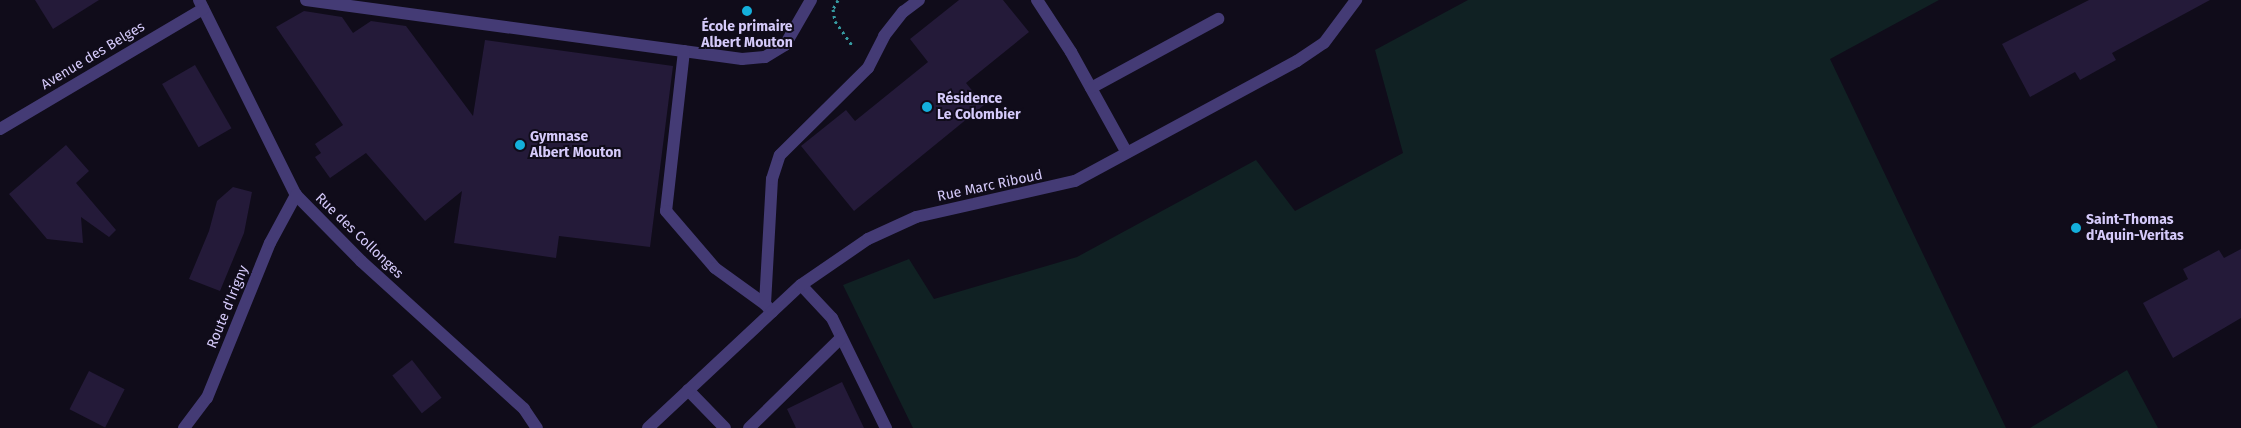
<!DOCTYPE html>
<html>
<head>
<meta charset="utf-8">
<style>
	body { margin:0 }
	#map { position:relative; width:2241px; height:428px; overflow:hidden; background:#100c1a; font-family:"Fira Sans",sans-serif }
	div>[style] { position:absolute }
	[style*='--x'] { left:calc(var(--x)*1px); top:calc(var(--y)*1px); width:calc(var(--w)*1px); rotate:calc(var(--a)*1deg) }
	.green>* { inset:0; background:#102123 }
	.building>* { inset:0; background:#241a39; transform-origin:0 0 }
	.path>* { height:3px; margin-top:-1.5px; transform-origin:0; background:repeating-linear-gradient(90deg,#369ba1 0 2.5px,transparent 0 6.5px) }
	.minor>* { height:12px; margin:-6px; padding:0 6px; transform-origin:6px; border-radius:6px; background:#443b75 }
	.dots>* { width:14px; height:14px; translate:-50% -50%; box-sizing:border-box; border:2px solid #100c1a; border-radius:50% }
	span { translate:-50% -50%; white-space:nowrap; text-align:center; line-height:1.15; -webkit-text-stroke:4px #100c1a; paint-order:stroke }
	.poi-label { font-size:14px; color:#d5cafa; font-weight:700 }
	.left { translate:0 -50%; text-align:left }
	.street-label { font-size:14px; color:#d5cafa }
</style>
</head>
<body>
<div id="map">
	<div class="green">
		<div style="clip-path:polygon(1468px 0,1939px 0,1830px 59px,2006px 428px,913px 428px,843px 285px,909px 259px,934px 299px,1077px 257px,1256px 160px,1295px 211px,1403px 153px,1375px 50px)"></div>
		<div style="clip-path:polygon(2127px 370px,2158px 428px,2030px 428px)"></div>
	</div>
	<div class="building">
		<div style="clip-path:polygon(35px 0,99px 0,53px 29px)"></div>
		<div style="clip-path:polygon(959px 0,1003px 0,1029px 32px,966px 83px,984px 105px,854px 211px,801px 146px,846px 110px,855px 121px,928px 62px,910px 39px)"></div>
		<div style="clip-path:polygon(2089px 0,2210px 0,2112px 53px,2116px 60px,2080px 80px,2075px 72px,2030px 97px,2002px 44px)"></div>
		<div style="clip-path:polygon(304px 11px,342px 17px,353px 33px,371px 21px,406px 26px,473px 116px,485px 40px,673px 66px,650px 247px,559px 236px,556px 258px,454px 243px,462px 191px,425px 221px,366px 153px,330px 178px,315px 157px,321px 153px,315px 144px,343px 125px,276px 27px)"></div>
		<div style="left:195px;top:65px;width:73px;height:38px;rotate:60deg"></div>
		<div style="clip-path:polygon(66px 145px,89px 171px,76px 183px,116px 230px,109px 237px,81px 217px,83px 243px,47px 239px,9px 194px)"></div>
		<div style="clip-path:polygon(233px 187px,252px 192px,244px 233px,220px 291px,189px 279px,209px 231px,217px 201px)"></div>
		<div style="clip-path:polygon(2241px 249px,2241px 318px,2173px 358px,2143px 303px,2188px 279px,2183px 269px,2219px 250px,2224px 258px)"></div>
		<div style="left:412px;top:360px;width:48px;height:25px;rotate:52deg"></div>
		<div style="left:89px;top:371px;width:40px;height:43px;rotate:27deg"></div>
		<div style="clip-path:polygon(842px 382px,864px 428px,796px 428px,787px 409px)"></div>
	</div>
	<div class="path">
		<div style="--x:838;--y:0;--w:10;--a:119"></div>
		<div style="--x:833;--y:9;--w:12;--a:81"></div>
		<div style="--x:835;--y:21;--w:32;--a:55"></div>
	</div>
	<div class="minor">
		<div style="--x:199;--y:0;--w:218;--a:63.6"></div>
		<div style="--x:296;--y:195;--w:93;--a:45.4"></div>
		<div style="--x:361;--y:261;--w:220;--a:42.2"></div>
		<div style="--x:524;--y:409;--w:23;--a:56"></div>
		<div style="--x:306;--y:0;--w:440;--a:7.7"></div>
		<div style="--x:742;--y:59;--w:23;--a:-5"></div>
		<div style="--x:765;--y:57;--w:23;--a:-31"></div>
		<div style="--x:785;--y:45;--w:52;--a:-60"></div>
		<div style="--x:1037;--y:0;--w:62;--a:56.8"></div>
		<div style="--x:1071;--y:52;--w:115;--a:61"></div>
		<div style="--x:684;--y:51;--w:161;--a:96.4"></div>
		<div style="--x:666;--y:211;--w:75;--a:49.3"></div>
		<div style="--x:715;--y:268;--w:62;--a:35.8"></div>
		<div style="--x:1091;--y:88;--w:145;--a:-28.5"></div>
		<div style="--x:0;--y:129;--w:236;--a:-30.6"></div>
		<div style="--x:801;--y:285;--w:45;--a:46.8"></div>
		<div style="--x:832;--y:318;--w:123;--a:63.9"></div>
		<div style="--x:772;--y:312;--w:11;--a:-131"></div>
		<div style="--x:765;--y:304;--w:125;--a:-86.8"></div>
		<div style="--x:772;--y:179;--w:25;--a:-72"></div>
		<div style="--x:780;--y:155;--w:124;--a:-44.7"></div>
		<div style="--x:868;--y:68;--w:36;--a:-63"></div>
		<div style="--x:884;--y:36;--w:31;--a:-52"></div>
		<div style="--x:903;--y:12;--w:20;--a:-37"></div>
		<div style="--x:688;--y:390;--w:53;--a:45.8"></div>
		<div style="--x:184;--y:428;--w:38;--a:-53"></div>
		<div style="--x:207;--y:398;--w:167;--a:-67.9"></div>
		<div style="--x:270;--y:243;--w:55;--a:-61.6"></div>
		<div style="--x:648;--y:428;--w:209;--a:-43.1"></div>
		<div style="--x:801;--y:285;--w:81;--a:-34.5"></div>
		<div style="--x:868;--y:239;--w:53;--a:-24.6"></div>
		<div style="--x:916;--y:217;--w:163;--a:-12.8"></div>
		<div style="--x:1075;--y:181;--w:252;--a:-28.4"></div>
		<div style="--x:1297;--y:61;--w:32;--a:-34"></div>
		<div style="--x:1324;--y:43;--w:54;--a:-53.3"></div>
		<div style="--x:749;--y:428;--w:129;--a:-44.4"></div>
	</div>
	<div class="dots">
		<div style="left:747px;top:11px;background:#14b0dc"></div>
		<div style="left:927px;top:107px;background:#14b0dc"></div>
		<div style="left:520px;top:145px;background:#14b0dc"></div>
		<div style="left:2076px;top:228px;background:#14b0dc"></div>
	</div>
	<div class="poi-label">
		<span style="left:747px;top:35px">École primaire<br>Albert Mouton</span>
		<span class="left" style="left:937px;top:107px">Résidence<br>Le Colombier</span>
		<span class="left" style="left:530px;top:145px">Gymnase<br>Albert Mouton</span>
		<span class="left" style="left:2086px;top:228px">Saint-Thomas<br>d'Aquin-Veritas</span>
	</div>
	<div class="street-label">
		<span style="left:93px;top:56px;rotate:-31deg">Avenue des Belges</span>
		<span style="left:990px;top:186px;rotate:-12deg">Rue Marc Riboud</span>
		<span style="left:359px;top:236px;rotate:44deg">Rue des Collonges</span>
		<span style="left:228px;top:307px;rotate:-68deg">Route d'Irigny</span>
	</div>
</div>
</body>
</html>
